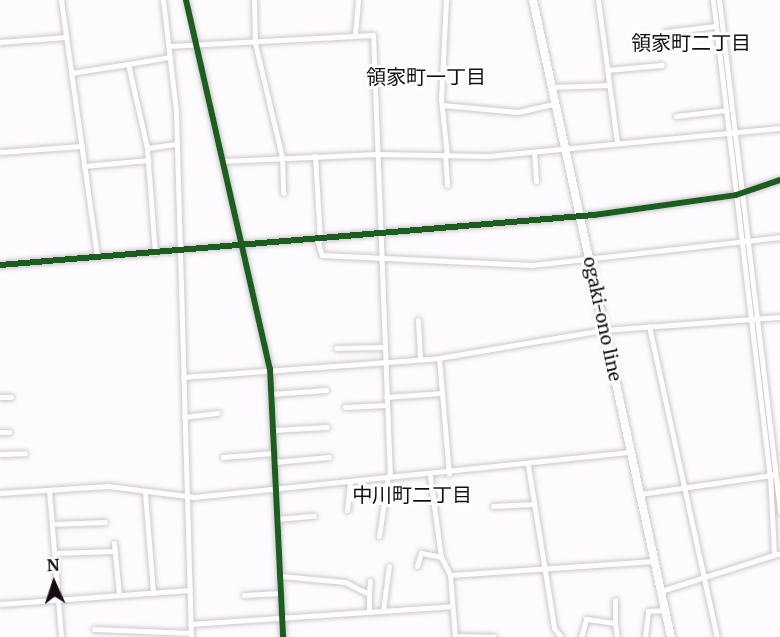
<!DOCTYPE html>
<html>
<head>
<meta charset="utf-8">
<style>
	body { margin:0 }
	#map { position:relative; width:780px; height:637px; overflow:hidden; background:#fdfbfd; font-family:Merriweather,"Noto Sans JP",serif }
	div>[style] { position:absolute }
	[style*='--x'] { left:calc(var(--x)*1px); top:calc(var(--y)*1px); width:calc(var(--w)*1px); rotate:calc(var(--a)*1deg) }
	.roads { filter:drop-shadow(0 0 2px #ccc7cb) drop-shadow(0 0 2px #ccc7cb) }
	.minor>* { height:5px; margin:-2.5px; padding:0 2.5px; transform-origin:2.5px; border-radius:2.5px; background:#fffeff }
	.tertiary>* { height:6px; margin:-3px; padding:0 3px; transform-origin:3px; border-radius:3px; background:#fffeff }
	.secondary>* { height:8px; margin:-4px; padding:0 4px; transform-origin:4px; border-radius:4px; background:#fffeff }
	.cycleway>* { height:6px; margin:-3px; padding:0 3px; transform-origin:3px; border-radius:3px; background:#1b5e20 }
	span { translate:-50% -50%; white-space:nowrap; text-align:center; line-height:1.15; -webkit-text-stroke:6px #fff; paint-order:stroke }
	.street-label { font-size:18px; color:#140c13 }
	.neighbourhood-label { font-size:20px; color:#140c13 }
	.north { position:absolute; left:24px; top:553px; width:60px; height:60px; -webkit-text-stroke:4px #fff; paint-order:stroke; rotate:357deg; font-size:16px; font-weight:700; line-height:24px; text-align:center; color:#140c13 }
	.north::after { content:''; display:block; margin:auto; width:21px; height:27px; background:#140c13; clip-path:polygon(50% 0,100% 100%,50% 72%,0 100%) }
</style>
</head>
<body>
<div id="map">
	<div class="roads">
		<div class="minor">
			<div style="--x:61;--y:0;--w:260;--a:82"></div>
			<div style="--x:163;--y:0;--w:112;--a:83.3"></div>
			<div style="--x:176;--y:111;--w:526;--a:88.37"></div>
			<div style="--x:186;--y:0;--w:45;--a:77.2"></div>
			<div style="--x:254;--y:0;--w:43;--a:88.7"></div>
			<div style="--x:255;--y:43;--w:117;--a:76.7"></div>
			<div style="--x:282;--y:157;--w:36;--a:88"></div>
			<div style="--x:446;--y:0;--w:99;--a:92.9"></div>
			<div style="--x:441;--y:99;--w:56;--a:83.9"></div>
			<div style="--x:598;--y:0;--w:144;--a:82.4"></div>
			<div style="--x:713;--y:0;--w:478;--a:83.2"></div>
			<div style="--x:770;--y:475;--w:79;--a:87.1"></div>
			<div style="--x:719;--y:0;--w:515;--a:83.19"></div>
			<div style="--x:665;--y:32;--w:51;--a:-6.7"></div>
			<div style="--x:355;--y:35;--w:35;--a:-85"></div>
			<div style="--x:0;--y:42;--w:66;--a:-4.3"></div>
			<div style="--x:169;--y:46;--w:204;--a:-3.1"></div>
			<div style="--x:373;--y:35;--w:441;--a:87.8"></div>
			<div style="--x:607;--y:70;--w:55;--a:-5.2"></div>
			<div style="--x:71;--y:73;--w:58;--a:-9"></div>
			<div style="--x:552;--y:87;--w:57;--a:-2"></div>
			<div style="--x:442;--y:105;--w:76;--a:5.3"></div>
			<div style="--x:518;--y:112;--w:39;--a:-13"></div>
			<div style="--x:676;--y:116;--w:51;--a:-6.7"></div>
			<div style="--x:147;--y:148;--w:86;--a:-102.7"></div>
			<div style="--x:128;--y:64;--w:43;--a:-9.5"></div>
			<div style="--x:0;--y:152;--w:82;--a:-4.2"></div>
			<div style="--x:534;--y:152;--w:29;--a:86"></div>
			<div style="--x:445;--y:155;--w:30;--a:86"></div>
			<div style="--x:315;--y:156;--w:84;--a:86.6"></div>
			<div style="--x:224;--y:161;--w:153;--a:-2.6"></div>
			<div style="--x:377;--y:154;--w:111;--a:1"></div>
			<div style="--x:488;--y:156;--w:293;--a:-5.5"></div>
			<div style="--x:84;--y:166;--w:65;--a:-5.3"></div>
			<div style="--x:317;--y:240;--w:16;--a:72"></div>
			<div style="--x:322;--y:255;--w:210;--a:2.7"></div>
			<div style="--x:532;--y:265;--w:250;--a:-6.4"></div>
			<div style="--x:155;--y:253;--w:105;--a:-94.4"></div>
			<div style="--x:147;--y:148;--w:29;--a:-8"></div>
			<div style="--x:418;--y:320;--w:39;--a:87"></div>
			<div style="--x:649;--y:326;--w:318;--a:77.7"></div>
			<div style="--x:336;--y:348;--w:48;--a:-1.2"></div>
			<div style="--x:439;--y:358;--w:116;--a:85.1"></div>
			<div style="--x:183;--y:377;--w:257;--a:-4.2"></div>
			<div style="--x:439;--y:358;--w:166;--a:-9.7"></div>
			<div style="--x:603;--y:330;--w:177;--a:-4.2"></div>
			<div style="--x:271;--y:394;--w:55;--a:-4.2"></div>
			<div style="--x:0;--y:397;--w:11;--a:0"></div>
			<div style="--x:386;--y:397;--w:56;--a:-4.1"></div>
			<div style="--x:345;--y:407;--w:42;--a:-2.7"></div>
			<div style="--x:184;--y:417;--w:34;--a:-7"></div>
			<div style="--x:273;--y:430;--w:54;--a:-3.2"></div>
			<div style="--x:0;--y:432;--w:9;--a:0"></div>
			<div style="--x:0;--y:454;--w:25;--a:-2"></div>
			<div style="--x:223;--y:457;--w:51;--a:-4.5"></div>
			<div style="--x:274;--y:462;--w:55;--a:-5.2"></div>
			<div style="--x:528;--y:465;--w:165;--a:80.9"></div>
			<div style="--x:554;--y:628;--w:11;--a:52"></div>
			<div style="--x:430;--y:476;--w:82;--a:82.3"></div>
			<div style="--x:441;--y:557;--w:20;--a:63"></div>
			<div style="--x:450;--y:575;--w:62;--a:85.4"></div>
			<div style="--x:49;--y:490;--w:147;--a:85.3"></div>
			<div style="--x:0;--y:493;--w:108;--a:-3.7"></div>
			<div style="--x:108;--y:486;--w:87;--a:7.3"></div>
			<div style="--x:194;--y:497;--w:439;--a:-5.9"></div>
			<div style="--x:145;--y:493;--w:100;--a:85.4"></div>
			<div style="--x:640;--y:494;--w:133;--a:-8.2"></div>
			<div style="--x:493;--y:506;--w:41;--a:-2.8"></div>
			<div style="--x:347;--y:510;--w:29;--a:-84"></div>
			<div style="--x:277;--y:519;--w:37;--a:-5"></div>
			<div style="--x:52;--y:524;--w:53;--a:-2.2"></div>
			<div style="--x:379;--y:536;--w:61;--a:-81.5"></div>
			<div style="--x:114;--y:543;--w:52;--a:84.5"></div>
			<div style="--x:54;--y:553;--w:61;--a:-1.9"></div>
			<div style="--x:417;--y:566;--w:14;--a:-73"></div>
			<div style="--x:421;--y:553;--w:20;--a:11"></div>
			<div style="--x:450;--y:575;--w:205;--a:-3.9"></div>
			<div style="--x:280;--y:576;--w:65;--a:5.3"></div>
			<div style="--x:345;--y:582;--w:27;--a:27"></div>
			<div style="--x:369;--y:594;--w:17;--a:90"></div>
			<div style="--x:661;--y:591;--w:125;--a:-17.7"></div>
			<div style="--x:369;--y:594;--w:13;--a:-86"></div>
			<div style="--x:244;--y:595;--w:37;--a:-3"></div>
			<div style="--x:0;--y:604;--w:190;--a:-4.2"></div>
			<div style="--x:383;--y:611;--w:45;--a:-82.4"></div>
			<div style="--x:615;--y:623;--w:23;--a:-90"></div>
			<div style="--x:190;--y:624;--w:262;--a:-3.9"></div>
			<div style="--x:94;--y:629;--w:97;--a:2.4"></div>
			<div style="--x:455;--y:636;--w:39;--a:1"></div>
			<div style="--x:581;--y:637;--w:19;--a:-74"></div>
			<div style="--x:586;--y:619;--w:29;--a:8"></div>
			<div style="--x:615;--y:623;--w:14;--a:82"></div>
			<div style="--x:645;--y:637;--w:26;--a:-83"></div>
			<div style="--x:648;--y:611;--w:18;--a:-3"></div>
		</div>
		<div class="tertiary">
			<div style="--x:196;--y:44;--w:333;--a:77.2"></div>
			<div style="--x:270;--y:369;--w:268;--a:87.2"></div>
			<div style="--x:0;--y:265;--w:596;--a:-4.81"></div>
			<div style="--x:594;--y:215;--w:143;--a:-8"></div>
			<div style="--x:736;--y:195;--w:46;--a:-18.8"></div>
		</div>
		<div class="secondary">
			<div style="--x:533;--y:0;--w:652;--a:77.78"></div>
		</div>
	</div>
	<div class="cycleway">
		<div style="--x:186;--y:0;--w:378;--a:77.2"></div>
		<div style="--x:270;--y:369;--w:268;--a:87.2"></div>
		<div style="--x:0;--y:265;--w:596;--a:-4.81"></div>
		<div style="--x:594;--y:215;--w:143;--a:-8"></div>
		<div style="--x:736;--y:195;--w:46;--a:-18.8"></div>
	</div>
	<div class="street-label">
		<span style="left:602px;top:319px;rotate:78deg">ogaki-ono line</span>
	</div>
	<div class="neighbourhood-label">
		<span style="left:691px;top:42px">領家町二丁目</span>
		<span style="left:426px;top:76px">領家町一丁目</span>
		<span style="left:412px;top:494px">中川町二丁目</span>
	</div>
	<div class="north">N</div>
</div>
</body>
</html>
